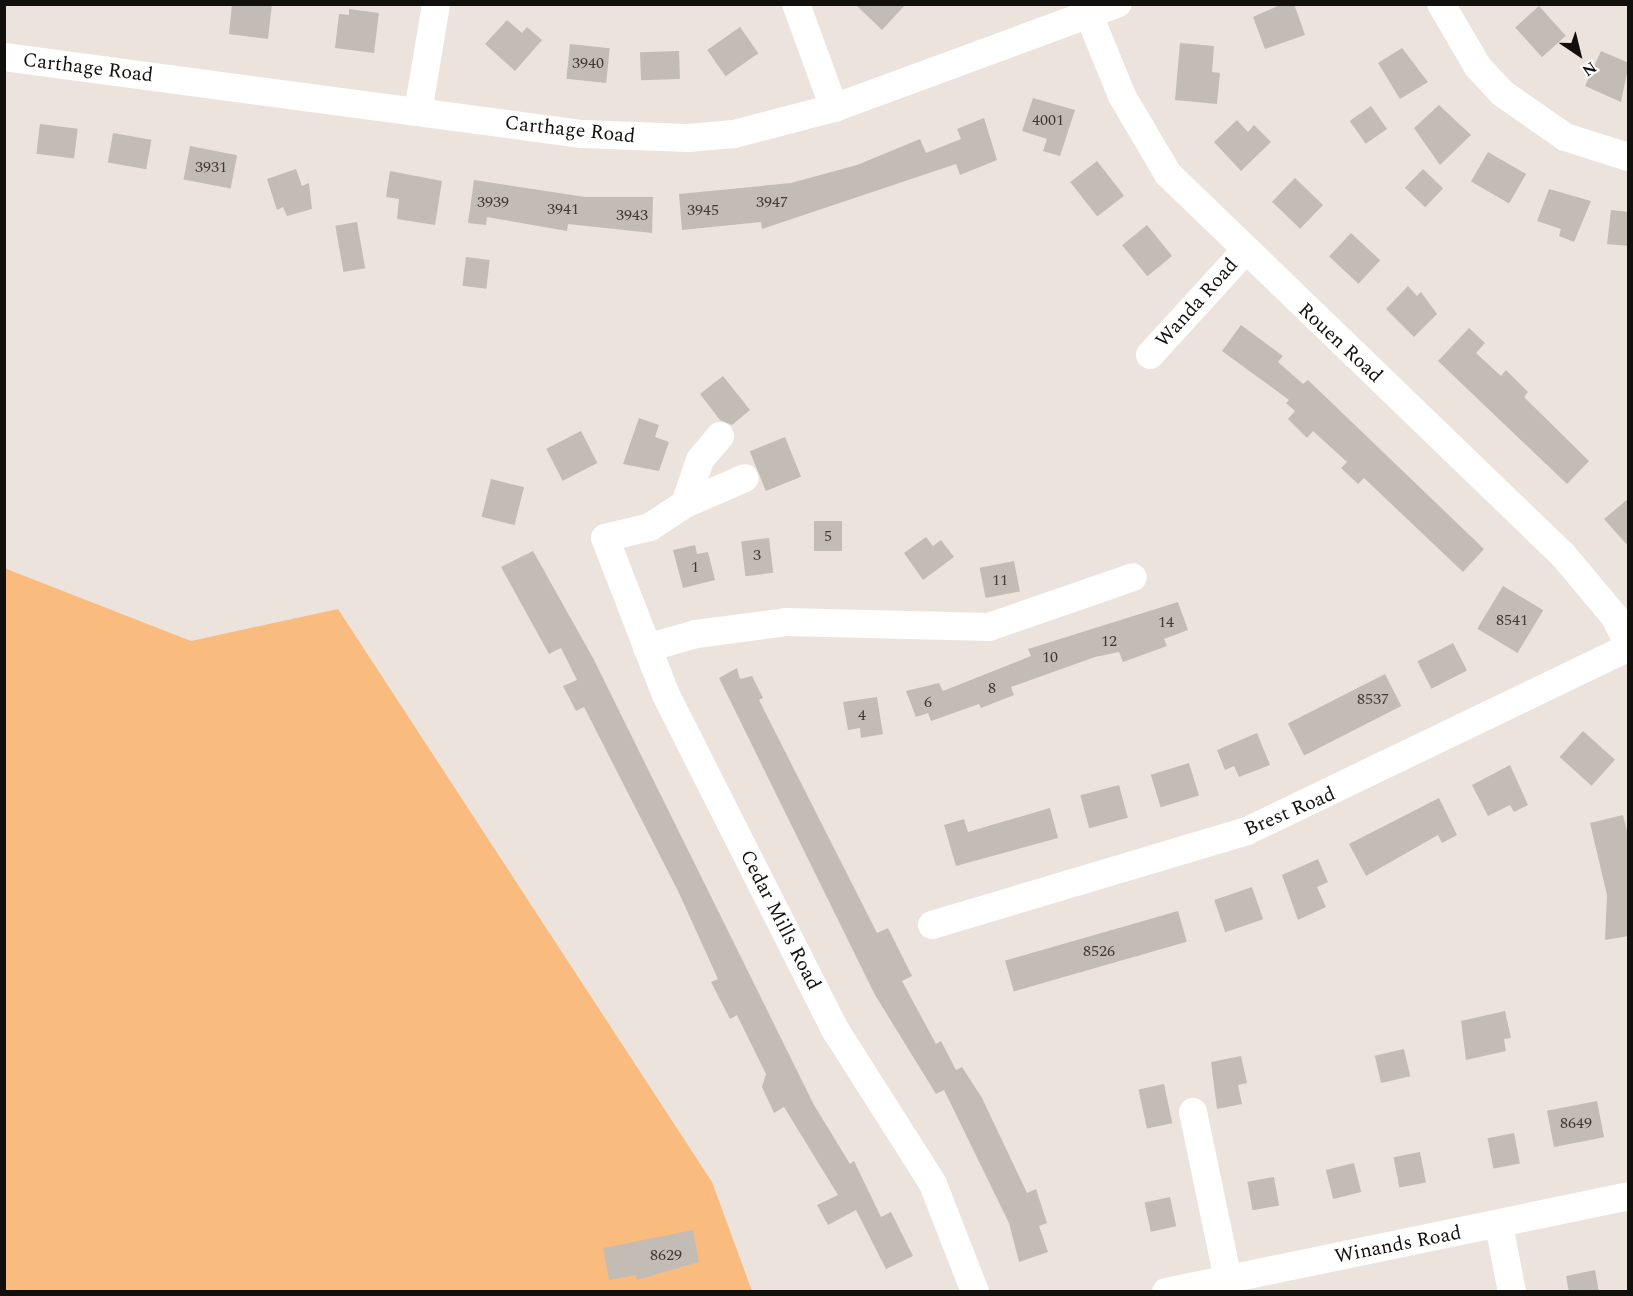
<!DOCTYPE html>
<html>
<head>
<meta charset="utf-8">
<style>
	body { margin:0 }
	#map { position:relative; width:1633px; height:1296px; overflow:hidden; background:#ebe3dc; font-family:Spectral,serif }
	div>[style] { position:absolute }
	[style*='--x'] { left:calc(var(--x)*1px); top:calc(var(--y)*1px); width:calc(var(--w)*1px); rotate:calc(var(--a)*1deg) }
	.green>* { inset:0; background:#fabc7e }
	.building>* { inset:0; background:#c3bcb5; transform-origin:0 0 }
	.minor>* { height:28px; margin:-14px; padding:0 14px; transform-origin:14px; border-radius:14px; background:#fff }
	span { translate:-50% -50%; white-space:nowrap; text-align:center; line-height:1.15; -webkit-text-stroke:5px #fff; paint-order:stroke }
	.number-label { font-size:16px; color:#3e3b37 }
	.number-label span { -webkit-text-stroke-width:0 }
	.street-label { font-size:20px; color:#12100d }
	.frame { position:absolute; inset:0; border:6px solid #12100d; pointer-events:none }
	.north { position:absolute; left:1549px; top:24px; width:60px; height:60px; -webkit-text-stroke:4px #fff; paint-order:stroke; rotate:145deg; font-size:16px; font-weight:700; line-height:24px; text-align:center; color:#12100d }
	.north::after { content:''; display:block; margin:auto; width:21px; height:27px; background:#12100d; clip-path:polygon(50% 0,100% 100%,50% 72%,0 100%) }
</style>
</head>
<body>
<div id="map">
	<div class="green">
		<div style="clip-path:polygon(4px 568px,191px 641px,338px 609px,712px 1182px,752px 1291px,5px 1291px)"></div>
	</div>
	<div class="building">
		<div style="clip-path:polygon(232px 4px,272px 4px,268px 39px,229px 34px)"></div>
		<div style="clip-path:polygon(855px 4px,906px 4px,882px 30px)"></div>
		<div style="clip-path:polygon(1282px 4px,1294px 4px,1305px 35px,1265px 49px,1253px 17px)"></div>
		<div style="left:1539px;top:6px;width:40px;height:32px;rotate:48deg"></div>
		<div style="clip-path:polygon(349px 9px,379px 13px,374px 53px,335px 48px,339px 14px,349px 15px)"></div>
		<div style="clip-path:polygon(507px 20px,522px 33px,527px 27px,542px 40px,515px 71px,485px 44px)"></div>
		<div style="left:740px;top:27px;width:32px;height:40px;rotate:55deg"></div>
		<div style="clip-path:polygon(1180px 43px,1214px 46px,1212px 72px,1220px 73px,1217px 104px,1175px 100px)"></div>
		<div style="left:570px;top:44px;width:40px;height:35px;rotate:6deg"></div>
		<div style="clip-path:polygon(1402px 48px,1428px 82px,1400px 99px,1378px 63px)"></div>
		<div style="left:679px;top:51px;width:28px;height:39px;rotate:88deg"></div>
		<div style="clip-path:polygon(1601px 51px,1629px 63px,1621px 102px,1585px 86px)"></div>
		<div style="clip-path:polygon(1033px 98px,1075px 110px,1060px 156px,1043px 151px,1047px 139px,1022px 131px)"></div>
		<div style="clip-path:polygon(1439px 105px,1471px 135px,1440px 165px,1414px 128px)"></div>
		<div style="left:1371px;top:106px;width:28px;height:26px;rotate:55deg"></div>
		<div style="clip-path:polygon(984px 118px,997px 160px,960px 175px,956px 164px,762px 229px,761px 222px,682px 230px,679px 194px,791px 183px,857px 165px,920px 139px,926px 153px,961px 139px,957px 129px)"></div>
		<div style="clip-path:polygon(1237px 120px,1248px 132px,1254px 125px,1271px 142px,1241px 171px,1214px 142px)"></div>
		<div style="left:40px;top:124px;width:38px;height:30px;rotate:7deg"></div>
		<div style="left:113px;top:133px;width:39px;height:30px;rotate:10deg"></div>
		<div style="left:190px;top:146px;width:48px;height:34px;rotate:11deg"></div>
		<div style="left:1488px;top:152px;width:44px;height:34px;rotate:30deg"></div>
		<div style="left:1097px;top:161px;width:44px;height:34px;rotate:52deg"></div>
		<div style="clip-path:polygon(296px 169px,302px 186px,309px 183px,312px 209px,287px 216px,283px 207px,277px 210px,267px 179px)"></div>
		<div style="left:1423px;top:169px;width:28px;height:26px;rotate:44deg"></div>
		<div style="clip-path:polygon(390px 171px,442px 181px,435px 225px,397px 219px,399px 199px,386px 197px)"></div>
		<div style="left:1295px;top:178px;width:39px;height:33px;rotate:44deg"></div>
		<div style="clip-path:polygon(474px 180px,585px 197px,653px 197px,652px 233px,568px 224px,567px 231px,487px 217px,486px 225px,468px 223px)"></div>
		<div style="clip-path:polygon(1549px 189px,1591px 201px,1574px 242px,1559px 236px,1561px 229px,1537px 221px)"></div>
		<div style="clip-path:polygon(1611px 210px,1629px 212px,1629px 246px,1607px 244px)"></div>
		<div style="left:357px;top:222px;width:47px;height:22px;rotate:80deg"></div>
		<div style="left:1147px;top:225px;width:40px;height:32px;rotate:51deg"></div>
		<div style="left:1351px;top:233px;width:40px;height:32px;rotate:43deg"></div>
		<div style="left:466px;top:257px;width:24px;height:29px;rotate:7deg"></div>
		<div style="clip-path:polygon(1408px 286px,1417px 296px,1421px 292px,1437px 314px,1414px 337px,1386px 309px)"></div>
		<div style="clip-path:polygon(1241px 325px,1283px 356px,1278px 362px,1303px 384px,1308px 380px,1484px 549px,1463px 572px,1364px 478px,1358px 484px,1341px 468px,1347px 462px,1313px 431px,1307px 438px,1288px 419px,1295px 411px,1286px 403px,1289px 400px,1222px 351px)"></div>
		<div style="clip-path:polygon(1469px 328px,1485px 343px,1476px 353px,1501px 376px,1506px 370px,1528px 392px,1524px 397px,1589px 461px,1567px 484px,1438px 361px)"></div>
		<div style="clip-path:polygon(723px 376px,750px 410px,732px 425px,720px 420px,700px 394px)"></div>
		<div style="clip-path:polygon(639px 418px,659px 425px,655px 437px,669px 442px,659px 471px,623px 464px)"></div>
		<div style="left:581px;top:431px;width:36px;height:39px;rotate:63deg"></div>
		<div style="left:785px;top:437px;width:43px;height:38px;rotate:68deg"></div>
		<div style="left:491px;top:479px;width:34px;height:39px;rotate:14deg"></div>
		<div style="clip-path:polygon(1629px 498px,1629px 547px,1604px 519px)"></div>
		<div style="left:814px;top:521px;width:28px;height:30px"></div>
		<div style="clip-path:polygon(926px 537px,933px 546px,941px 540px,954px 557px,923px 580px,904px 553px)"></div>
		<div style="left:769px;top:538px;width:35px;height:28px;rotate:83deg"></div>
		<div style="clip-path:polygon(695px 545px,697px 554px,708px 552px,715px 580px,683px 588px,673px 550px)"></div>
		<div style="clip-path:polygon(533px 551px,593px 658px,814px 1105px,850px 1164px,854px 1161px,881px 1217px,891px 1212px,913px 1256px,886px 1269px,856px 1210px,828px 1225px,817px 1205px,838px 1195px,784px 1107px,774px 1113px,762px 1087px,766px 1074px,737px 1015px,730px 1019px,711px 982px,718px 979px,678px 891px,584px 707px,576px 711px,563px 686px,577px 680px,561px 648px,549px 654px,501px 567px)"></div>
		<div style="left:1014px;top:561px;width:31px;height:35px;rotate:79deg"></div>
		<div style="left:1503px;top:586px;width:47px;height:50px;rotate:31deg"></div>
		<div style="clip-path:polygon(1178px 602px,1188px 630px,1164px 639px,1167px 646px,1123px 662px,1119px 652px,1095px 657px,1011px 687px,1014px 695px,981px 708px,979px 704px,931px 721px,928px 713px,916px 717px,906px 691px,939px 683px,943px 691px,1031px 656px,1028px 649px)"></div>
		<div style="left:1453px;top:643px;width:31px;height:40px;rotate:63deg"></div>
		<div style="clip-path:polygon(737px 668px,740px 679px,752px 676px,763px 698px,759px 700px,877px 933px,888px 928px,912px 976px,902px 981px,936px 1044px,941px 1041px,956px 1070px,962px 1067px,982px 1098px,1027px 1193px,1036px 1189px,1047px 1223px,1039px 1226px,1048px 1252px,1019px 1262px,1009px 1223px,944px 1090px,936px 1094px,875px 995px,719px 678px)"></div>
		<div style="left:1385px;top:674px;width:36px;height:109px;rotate:63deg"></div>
		<div style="clip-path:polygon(877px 697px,883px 734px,861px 738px,860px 728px,848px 730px,843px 702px)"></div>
		<div style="left:1583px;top:731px;width:43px;height:35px;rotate:42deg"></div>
		<div style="clip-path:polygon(1257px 733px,1270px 765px,1239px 777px,1234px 766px,1225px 770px,1217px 750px)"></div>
		<div style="left:1189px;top:763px;width:34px;height:40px;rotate:73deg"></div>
		<div style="clip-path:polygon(1510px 765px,1528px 805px,1514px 812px,1510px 805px,1488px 816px,1472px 785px)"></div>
		<div style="left:1119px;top:785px;width:34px;height:40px;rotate:75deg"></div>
		<div style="clip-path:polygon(1439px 798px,1457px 835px,1442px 843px,1438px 835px,1366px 876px,1349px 844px)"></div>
		<div style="clip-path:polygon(1050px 808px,1058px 838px,956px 866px,944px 825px,964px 819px,968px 832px)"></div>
		<div style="clip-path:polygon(1623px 815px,1629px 839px,1629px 936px,1605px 940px,1607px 895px,1590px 823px)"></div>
		<div style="clip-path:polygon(1318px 859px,1328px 882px,1317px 887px,1326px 907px,1298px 920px,1282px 875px)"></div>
		<div style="left:1252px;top:887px;width:34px;height:40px;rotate:71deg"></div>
		<div style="left:1178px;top:911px;width:32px;height:180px;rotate:74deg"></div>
		<div style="clip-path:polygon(1505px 1011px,1511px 1038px,1504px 1039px,1506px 1051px,1466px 1060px,1461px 1021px)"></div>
		<div style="left:1404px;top:1049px;width:28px;height:30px;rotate:77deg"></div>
		<div style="clip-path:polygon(1241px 1056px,1247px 1083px,1238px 1085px,1242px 1104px,1217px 1109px,1211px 1062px)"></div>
		<div style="left:1164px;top:1084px;width:40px;height:26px;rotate:78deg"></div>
		<div style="left:1597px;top:1101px;width:37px;height:51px;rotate:79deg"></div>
		<div style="left:1514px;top:1133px;width:31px;height:27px;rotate:79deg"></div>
		<div style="left:1420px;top:1152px;width:31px;height:27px;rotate:79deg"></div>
		<div style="left:1354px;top:1163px;width:30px;height:29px;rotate:76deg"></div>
		<div style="left:1274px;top:1177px;width:29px;height:27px;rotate:80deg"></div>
		<div style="left:1170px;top:1197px;width:30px;height:26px;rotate:78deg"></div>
		<div style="clip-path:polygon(693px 1230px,699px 1262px,637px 1280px,636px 1275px,609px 1280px,603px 1248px)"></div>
		<div style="clip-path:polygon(1595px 1270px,1599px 1292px,1569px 1292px,1566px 1276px)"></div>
	</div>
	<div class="minor">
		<div style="--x:796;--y:4;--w:111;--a:69.9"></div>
		<div style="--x:1441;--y:4;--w:73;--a:59.6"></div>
		<div style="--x:1478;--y:67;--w:35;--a:47"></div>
		<div style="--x:1502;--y:93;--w:77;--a:34.9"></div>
		<div style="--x:1565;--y:137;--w:66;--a:17.6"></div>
		<div style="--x:1089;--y:15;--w:87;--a:67.8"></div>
		<div style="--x:1122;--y:96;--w:91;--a:59.5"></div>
		<div style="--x:1168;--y:174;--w:549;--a:43.97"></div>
		<div style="--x:1563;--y:555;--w:81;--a:50"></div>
		<div style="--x:1615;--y:617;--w:30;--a:64"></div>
		<div style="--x:4;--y:57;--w:583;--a:7.59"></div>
		<div style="--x:582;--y:134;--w:106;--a:2.2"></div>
		<div style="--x:688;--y:138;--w:46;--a:-5"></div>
		<div style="--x:734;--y:134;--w:103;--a:-14.6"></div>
		<div style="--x:834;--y:108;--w:302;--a:-20.2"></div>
		<div style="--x:418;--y:112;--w:109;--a:-80.5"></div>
		<div style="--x:1150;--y:355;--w:139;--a:-47.6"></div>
		<div style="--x:720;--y:436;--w:31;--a:130"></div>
		<div style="--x:700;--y:460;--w:46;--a:108.8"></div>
		<div style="--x:685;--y:504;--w:42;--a:146.7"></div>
		<div style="--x:650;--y:527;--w:46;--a:166.3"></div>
		<div style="--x:605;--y:538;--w:168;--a:68.8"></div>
		<div style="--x:666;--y:695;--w:377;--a:63.2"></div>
		<div style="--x:836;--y:1031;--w:181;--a:57.6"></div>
		<div style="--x:933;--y:1184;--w:116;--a:68.7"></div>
		<div style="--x:685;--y:504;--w:65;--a:-23.4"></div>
		<div style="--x:647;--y:648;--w:51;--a:-15.9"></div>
		<div style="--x:696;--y:634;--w:92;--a:-7.5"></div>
		<div style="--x:787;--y:622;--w:202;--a:1.4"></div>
		<div style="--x:989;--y:627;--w:152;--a:-19.1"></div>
		<div style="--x:932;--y:925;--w:329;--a:-16.6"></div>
		<div style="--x:1247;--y:831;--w:423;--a:-25.7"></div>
		<div style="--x:1193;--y:1112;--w:171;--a:78.2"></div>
		<div style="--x:1499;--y:1225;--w:68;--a:79"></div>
		<div style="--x:1166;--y:1292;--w:472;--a:-11.7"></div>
	</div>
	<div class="number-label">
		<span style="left:588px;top:63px">3940</span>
		<span style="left:1048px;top:120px">4001</span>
		<span style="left:211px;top:167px">3931</span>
		<span style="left:493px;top:202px">3939</span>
		<span style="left:772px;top:202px">3947</span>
		<span style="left:563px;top:209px">3941</span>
		<span style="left:703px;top:210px">3945</span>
		<span style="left:632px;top:215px">3943</span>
		<span style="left:828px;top:536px">5</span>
		<span style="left:757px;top:555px">3</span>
		<span style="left:695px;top:567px">1</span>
		<span style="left:1000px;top:580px">11</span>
		<span style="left:1512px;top:620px">8541</span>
		<span style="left:1166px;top:622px">14</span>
		<span style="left:1109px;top:641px">12</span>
		<span style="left:1050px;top:657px">10</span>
		<span style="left:992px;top:688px">8</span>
		<span style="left:1373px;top:699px">8537</span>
		<span style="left:928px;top:702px">6</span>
		<span style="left:862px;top:715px">4</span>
		<span style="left:1099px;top:951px">8526</span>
		<span style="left:1576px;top:1123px">8649</span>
		<span style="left:666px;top:1255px">8629</span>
	</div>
	<div class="street-label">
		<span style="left:88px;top:68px;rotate:7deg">Carthage Road</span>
		<span style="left:570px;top:130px;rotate:6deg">Carthage Road</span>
		<span style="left:1197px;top:303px;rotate:-48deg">Wanda Road</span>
		<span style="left:1340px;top:343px;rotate:43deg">Rouen Road</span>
		<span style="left:1290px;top:812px;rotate:-23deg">Brest Road</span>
		<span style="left:780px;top:920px;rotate:63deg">Cedar Mills Road</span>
		<span style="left:1398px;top:1245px;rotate:-11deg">Winands Road</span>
	</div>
	<div class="frame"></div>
	<div class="north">N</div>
</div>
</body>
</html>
